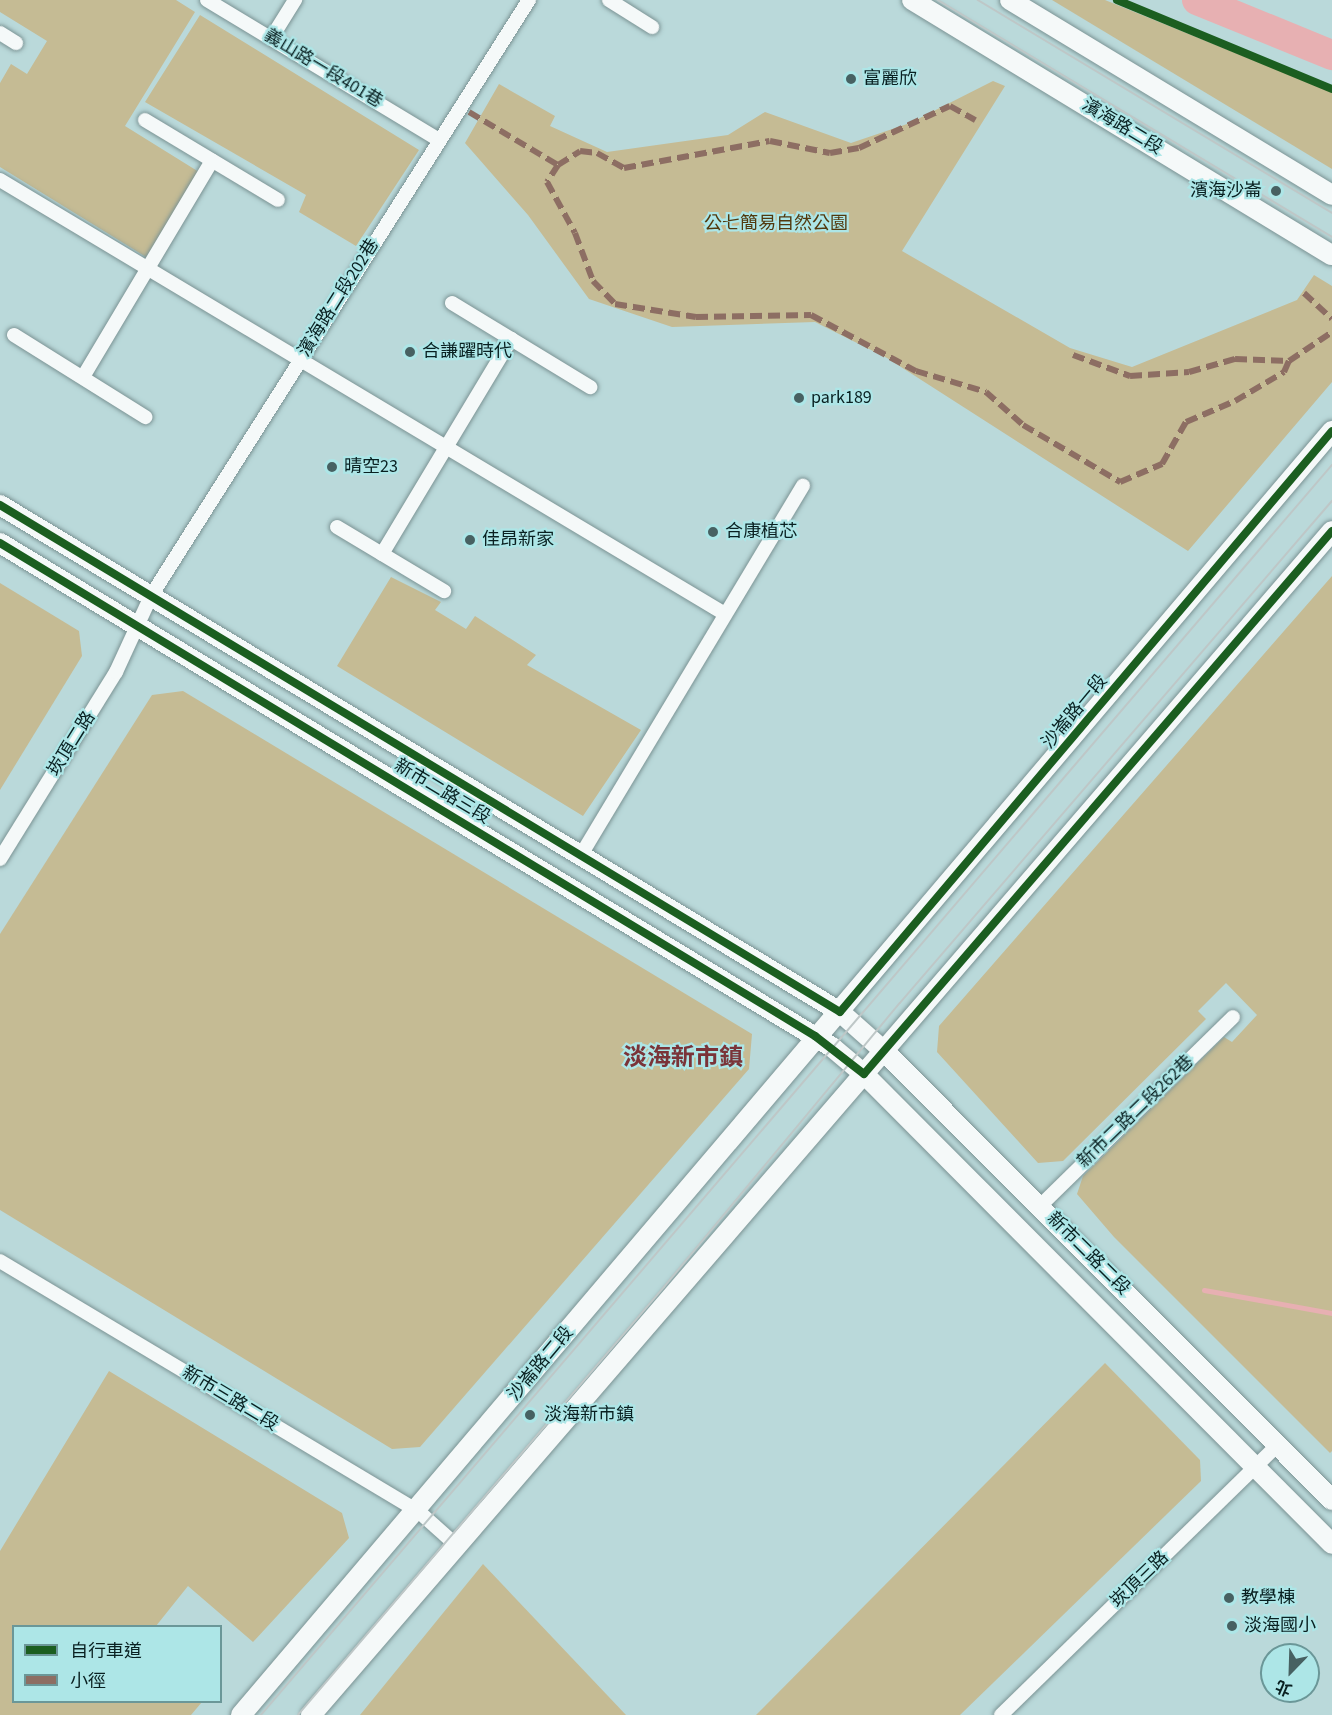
<!DOCTYPE html>
<html>
<head>
<meta charset="utf-8">
<style>
	body { margin:0 }
	#map { position:relative; width:1332px; height:1715px; overflow:hidden; background:#bad9da; font-family:"Source Sans 3","Noto Sans TC",sans-serif }
	div>[style] { position:absolute }
	[style*='--x'] { left:calc(var(--x)*1px); top:calc(var(--y)*1px); width:calc(var(--w)*1px); rotate:calc(var(--a)*1deg) }
	.green>* { inset:0; background:#c5bb94 }
	.stream>* { height:5px; margin:-2.5px; padding:0 2.5px; transform-origin:2.5px; border-radius:2.5px; background:#e7b0b2 }
	.river>* { height:30px; margin:-15px; padding:0 15px; transform-origin:15px; border-radius:15px; background:#e7b0b2 }
	.roads { filter:drop-shadow(0 0 2px #7b9394) drop-shadow(0 0 2px #7b9394) }
	.street>* { height:14px; margin:-7px; padding:0 7px; transform-origin:7px; border-radius:7px; background:#f5f9f9 }
	.secondary>* { height:20px; margin:-10px; padding:0 10px; transform-origin:10px; border-radius:10px; background:#f5f9f9 }
	.tram>* { height:1.5px; margin:-0.75px; padding:0 0.75px; transform-origin:0.75px; border-radius:0.75px; background:#bec7c7 }
	.quiet>* { height:6px; margin-top:-3px; transform-origin:0; background:repeating-linear-gradient(90deg,#8d6e63 0 12px,transparent 0 18px) }
	.cycleway>* { height:8px; margin:-4px; padding:0 4px; transform-origin:4px; border-radius:4px; background:#1b5e20 }
	.dots>* { width:16px; height:16px; translate:-50% -50%; box-sizing:border-box; border:3px solid #ade6e7; border-radius:50% }
	span { translate:-50% -50%; white-space:nowrap; text-align:center; line-height:1.15; -webkit-text-stroke:4.5px #ade6e7; paint-order:stroke }
	.street-label { font-size:18px; color:#092021 }
	.poi-label { font-size:18px; color:#092021 }
	.left { translate:0 -50%; text-align:left }
	.right { translate:-100% -50%; text-align:right }
	.park-label { font-size:18px; color:#52390e }
	.district-label { font-size:24px; color:#7a3338; font-weight:700 }
	.legend { position:absolute; left:12px; top:1625px; width:210px; height:78px; box-sizing:border-box; background:#ade6e7; border:2px solid #6b9798; margin:0; padding:8px 10px; list-style:none; font-size:18px; color:#092021 }
	.legend li { display:flex; align-items:center; gap:12px; height:30px }
	.legend b { width:30px; border:2px solid #6b9798 }
	.north { position:absolute; left:1260px; top:1643px; width:60px; height:60px; box-sizing:border-box; background:#ade6e7; border:2px solid #6b9798; border-radius:50%; rotate:203deg; font-size:16px; font-weight:700; line-height:24px; text-align:center; color:#092021 }
	.north::after { content:''; display:block; margin:auto; width:21px; height:27px; background:#476162; clip-path:polygon(50% 0,100% 100%,50% 72%,0 100%) }
</style>
</head>
<body>
<div id="map">
	<div class="green">
		<div style="clip-path:polygon(0 0,176px 0,195px 12px,125px 126px,199px 172px,146px 257px,0 167px,0 83px,11px 64px,27px 74px,47px 41px,0 12px)"></div>
		<div style="clip-path:polygon(1052px 0,1105px 0,1332px 92px,1332px 169px)"></div>
		<div style="clip-path:polygon(200px 15px,419px 150px,356px 246px,299px 212px,306px 195px,145px 102px)"></div>
		<div style="clip-path:polygon(993px 81px,1005px 86px,902px 251px,1070px 348px,1132px 367px,1297px 300px,1314px 275px,1332px 286px,1332px 382px,1188px 551px,887px 358px,815px 322px,672px 327px,589px 299px,528px 215px,465px 143px,499px 84px,555px 116px,550px 126px,607px 152px,728px 135px,765px 112px,851px 143px,910px 123px)"></div>
		<div style="clip-path:polygon(1332px 576px,1332px 1451px,1330px 1453px,1114px 1237px,1077px 1194px,1083px 1176px,1224px 1037px,1232px 1042px,1257px 1015px,1226px 983px,1198px 1011px,1206px 1019px,1063px 1161px,1038px 1163px,937px 1052px,939px 1026px)"></div>
		<div style="clip-path:polygon(391px 577px,441px 602px,435px 610px,466px 629px,475px 616px,536px 655px,527px 665px,641px 730px,583px 816px,337px 666px)"></div>
		<div style="clip-path:polygon(0 583px,79px 631px,82px 656px,0 790px)"></div>
		<div style="clip-path:polygon(183px 691px,752px 1034px,749px 1069px,420px 1447px,392px 1449px,0 1210px,0 934px,152px 695px)"></div>
		<div style="clip-path:polygon(1105px 1363px,1200px 1460px,1201px 1481px,960px 1715px,756px 1715px)"></div>
		<div style="clip-path:polygon(109px 1371px,342px 1513px,349px 1538px,253px 1642px,188px 1586px,156px 1626px,14px 1626px,14px 1702px,202px 1702px,191px 1715px,0 1715px,0 1551px)"></div>
		<div style="clip-path:polygon(483px 1564px,626px 1715px,360px 1715px)"></div>
	</div>
	<div class="stream">
		<div style="--x:1204;--y:1290;--w:130;--a:10.2"></div>
	</div>
	<div class="river">
		<div style="--x:1197;--y:0;--w:146;--a:22.2"></div>
	</div>
	<div class="roads">
		<div class="street">
			<div style="--x:207;--y:0;--w:271;--a:31.1"></div>
			<div style="--x:609;--y:0;--w:51;--a:32.1"></div>
			<div style="--x:0;--y:33;--w:19;--a:32"></div>
			<div style="--x:272;--y:37;--w:44;--a:-58.1"></div>
			<div style="--x:145;--y:120;--w:155;--a:31"></div>
			<div style="--x:0;--y:180;--w:845;--a:30.91"></div>
			<div style="--x:452;--y:303;--w:162;--a:31.3"></div>
			<div style="--x:14;--y:335;--w:155;--a:32"></div>
			<div style="--x:83;--y:377;--w:252;--a:-59.2"></div>
			<div style="--x:337;--y:527;--w:125;--a:30.9"></div>
			<div style="--x:382;--y:554;--w:251;--a:-59"></div>
			<div style="--x:581;--y:855;--w:431;--a:-59"></div>
			<div style="--x:0;--y:859;--w:220;--a:-58.2"></div>
			<div style="--x:116;--y:672;--w:84;--a:-65.3"></div>
			<div style="--x:151;--y:596;--w:706;--a:-57.62"></div>
			<div style="--x:1040;--y:1206;--w:270;--a:-44.4"></div>
			<div style="--x:0;--y:1261;--w:487;--a:30.9"></div>
			<div style="--x:418;--y:1511;--w:50;--a:41.7"></div>
			<div style="--x:1001;--y:1715;--w:387;--a:-44.3"></div>
		</div>
		<div class="secondary">
			<div style="--x:912;--y:0;--w:491;--a:31.3"></div>
			<div style="--x:1010;--y:0;--w:376;--a:31.2"></div>
			<div style="--x:0;--y:505;--w:981;--a:31.11"></div>
			<div style="--x:840;--y:1012;--w:60;--a:41.6"></div>
			<div style="--x:885;--y:1052;--w:633;--a:45.06"></div>
			<div style="--x:0;--y:543;--w:973;--a:31.21"></div>
			<div style="--x:832;--y:1047;--w:42;--a:40.2"></div>
			<div style="--x:864;--y:1074;--w:663;--a:45.12"></div>
			<div style="--x:241;--y:1715;--w:1685;--a:-49.65"></div>
			<div style="--x:311;--y:1715;--w:1563;--a:-49.23"></div>
		</div>
	</div>
	<div class="tram">
		<div style="--x:938;--y:0;--w:460;--a:31"></div>
		<div style="--x:978;--y:0;--w:413;--a:31"></div>
		<div style="--x:261;--y:1715;--w:1646;--a:-49.41"></div>
		<div style="--x:298;--y:1715;--w:563;--a:-49.46"></div>
		<div style="--x:664;--y:1287;--w:369;--a:-50.3"></div>
		<div style="--x:900;--y:1003;--w:662;--a:-49.29"></div>
	</div>
	<div class="quiet">
		<div style="--x:469;--y:112;--w:104;--a:30.8"></div>
		<div style="--x:558;--y:165;--w:20;--a:123"></div>
		<div style="--x:547;--y:182;--w:58;--a:61.2"></div>
		<div style="--x:575;--y:233;--w:51;--a:69.4"></div>
		<div style="--x:593;--y:281;--w:32;--a:46"></div>
		<div style="--x:615;--y:304;--w:82;--a:9.1"></div>
		<div style="--x:696;--y:317;--w:115;--a:-1"></div>
		<div style="--x:811;--y:315;--w:119;--a:28.1"></div>
		<div style="--x:916;--y:371;--w:73;--a:16.7"></div>
		<div style="--x:986;--y:392;--w:50;--a:41.7"></div>
		<div style="--x:1023;--y:425;--w:113;--a:30.4"></div>
		<div style="--x:1120;--y:482;--w:46;--a:-23.2"></div>
		<div style="--x:1162;--y:464;--w:48;--a:-60.3"></div>
		<div style="--x:1186;--y:422;--w:53;--a:-23.2"></div>
		<div style="--x:1235;--y:401;--w:57;--a:-30.6"></div>
		<div style="--x:1284;--y:372;--w:12;--a:-66"></div>
		<div style="--x:1289;--y:361;--w:52;--a:-34"></div>
		<div style="--x:558;--y:165;--w:26;--a:-32"></div>
		<div style="--x:580;--y:151;--w:17;--a:7"></div>
		<div style="--x:597;--y:153;--w:31;--a:29"></div>
		<div style="--x:624;--y:168;--w:148;--a:-10.5"></div>
		<div style="--x:770;--y:141;--w:61;--a:11.3"></div>
		<div style="--x:830;--y:153;--w:29;--a:-10"></div>
		<div style="--x:859;--y:148;--w:100;--a:-24.8"></div>
		<div style="--x:950;--y:106;--w:29;--a:29"></div>
		<div style="--x:1304;--y:293;--w:38;--a:43"></div>
		<div style="--x:1073;--y:355;--w:61;--a:20.2"></div>
		<div style="--x:1130;--y:376;--w:59;--a:-3.9"></div>
		<div style="--x:1189;--y:372;--w:48;--a:-15.8"></div>
		<div style="--x:1235;--y:359;--w:54;--a:2.1"></div>
	</div>
	<div class="cycleway">
		<div style="--x:1117;--y:0;--w:233;--a:22.5"></div>
		<div style="--x:0;--y:505;--w:981;--a:31.11"></div>
		<div style="--x:840;--y:1012;--w:761;--a:-49.74"></div>
		<div style="--x:0;--y:543;--w:953;--a:31.17"></div>
		<div style="--x:815;--y:1036;--w:62;--a:37.8"></div>
		<div style="--x:864;--y:1074;--w:717;--a:-49.24"></div>
	</div>
	<div class="dots">
		<div style="left:851px;top:79px;background:#476162"></div>
		<div style="left:1276px;top:191px;background:#476162"></div>
		<div style="left:410px;top:352px;background:#476162"></div>
		<div style="left:799px;top:398px;background:#476162"></div>
		<div style="left:332px;top:467px;background:#476162"></div>
		<div style="left:713px;top:532px;background:#476162"></div>
		<div style="left:470px;top:540px;background:#476162"></div>
		<div style="left:530px;top:1415px;background:#476162"></div>
		<div style="left:1229px;top:1598px;background:#476162"></div>
		<div style="left:1232px;top:1626px;background:#476162"></div>
	</div>
	<div class="street-label">
		<span style="left:323px;top:69px;rotate:31deg">義山路一段401巷</span>
		<span style="left:1122px;top:127px;rotate:31deg">濱海路二段</span>
		<span style="left:339px;top:298px;rotate:-58deg">濱海路二段202巷</span>
		<span style="left:1075px;top:712px;rotate:-50deg">沙崙路一段</span>
		<span style="left:72px;top:744px;rotate:-58deg">崁頂二路</span>
		<span style="left:442px;top:792px;rotate:31deg">新市二路三段</span>
		<span style="left:1136px;top:1112px;rotate:-44deg">新市二路二段262巷</span>
		<span style="left:1088px;top:1254px;rotate:45deg">新市二路二段</span>
		<span style="left:541px;top:1364px;rotate:-50deg">沙崙路二段</span>
		<span style="left:230px;top:1399px;rotate:31deg">新市三路二段</span>
		<span style="left:1140px;top:1580px;rotate:-44deg">崁頂三路</span>
	</div>
	<div class="poi-label">
		<span class="left" style="left:863px;top:79px">富麗欣</span>
		<span class="right" style="left:1262px;top:191px">濱海沙崙</span>
		<span class="left" style="left:422px;top:352px">合謙躍時代</span>
		<span class="left" style="left:811px;top:398px">park189</span>
		<span class="left" style="left:344px;top:467px">晴空23</span>
		<span class="left" style="left:725px;top:532px">合康植芯</span>
		<span class="left" style="left:482px;top:540px">佳昂新家</span>
		<span class="left" style="left:544px;top:1415px">淡海新市鎮</span>
		<span class="left" style="left:1241px;top:1598px">教學棟</span>
		<span class="left" style="left:1244px;top:1626px">淡海國小</span>
	</div>
	<div class="park-label">
		<span style="left:776px;top:224px">公七簡易自然公園</span>
	</div>
	<div class="district-label">
		<span style="left:683px;top:1058px">淡海新市鎮</span>
	</div>
	<ul class="legend">
	<li><b style="height:8px;background:#1b5e20"></b>自行車道</li>
	<li><b style="height:8px;background:#8d6e63"></b>小徑</li>
	</ul>
	<div class="north">北</div>
</div>
</body>
</html>
